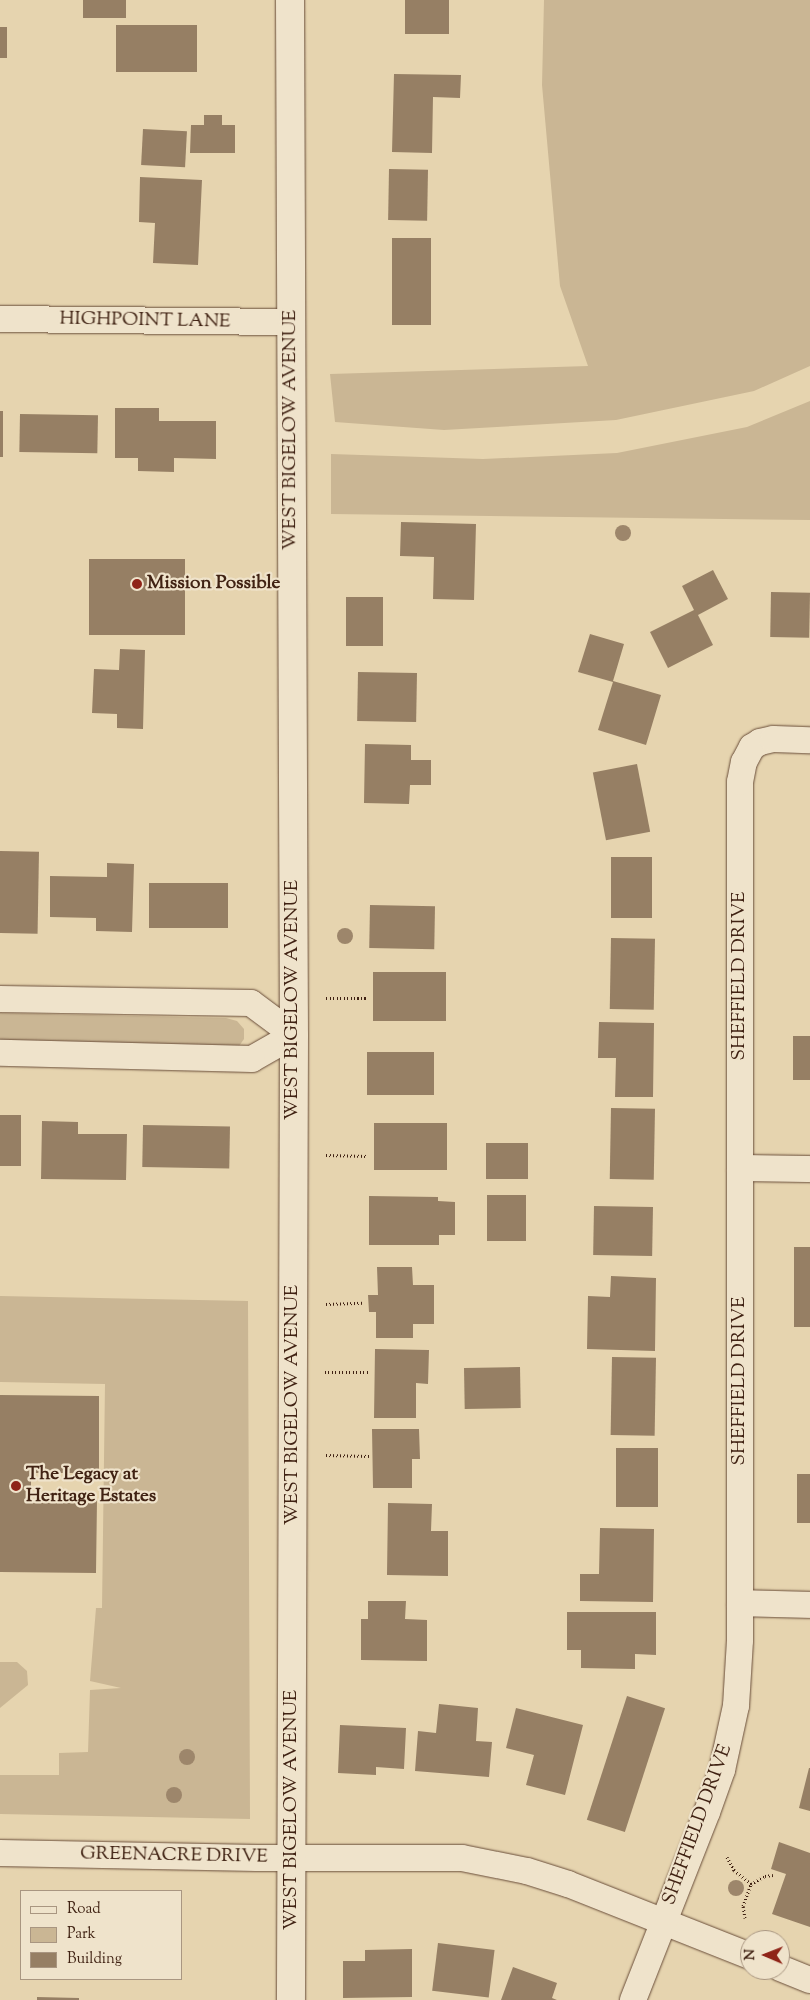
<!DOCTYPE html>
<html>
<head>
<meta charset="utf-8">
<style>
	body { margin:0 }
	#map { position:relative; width:810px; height:2000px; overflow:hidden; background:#e6d4af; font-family:"Sorts Mill Goudy",serif }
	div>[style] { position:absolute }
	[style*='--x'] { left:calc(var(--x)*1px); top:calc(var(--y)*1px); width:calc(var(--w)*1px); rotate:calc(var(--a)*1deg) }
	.green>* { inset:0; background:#cab694 }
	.building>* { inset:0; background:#967f64; transform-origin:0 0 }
	.path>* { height:3px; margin-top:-1.5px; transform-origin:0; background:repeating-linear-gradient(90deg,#402213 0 1px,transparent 0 3.5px) }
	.roads { filter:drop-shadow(0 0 1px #6a4e3a) drop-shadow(0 0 1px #6a4e3a) }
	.minor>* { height:26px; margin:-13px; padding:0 13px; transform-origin:13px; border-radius:13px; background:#efe3cb }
	.secondary>* { height:28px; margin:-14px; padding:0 14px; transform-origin:14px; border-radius:14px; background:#efe3cb }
	.trees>* { width:16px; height:16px; margin:-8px; border-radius:50%; background:#9d866b }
	.dots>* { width:14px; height:14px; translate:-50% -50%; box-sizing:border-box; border:2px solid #efe3cb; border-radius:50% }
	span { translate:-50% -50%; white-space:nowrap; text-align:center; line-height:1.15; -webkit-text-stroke:4.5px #efe3cb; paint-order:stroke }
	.street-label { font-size:19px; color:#402213 }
	.poi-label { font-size:19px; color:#402213; font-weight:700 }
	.left { translate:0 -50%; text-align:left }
	.legend { position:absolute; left:20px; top:1890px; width:162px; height:90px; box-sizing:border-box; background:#efe3cb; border:1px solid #a99681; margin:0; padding:6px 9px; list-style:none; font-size:15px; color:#402213 }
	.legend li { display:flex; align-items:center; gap:10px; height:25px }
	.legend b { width:25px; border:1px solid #a99681 }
	.north { position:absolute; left:740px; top:1930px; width:50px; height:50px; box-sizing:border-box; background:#efe3cb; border:1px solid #a99681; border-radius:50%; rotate:271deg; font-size:14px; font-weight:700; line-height:20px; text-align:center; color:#402213 }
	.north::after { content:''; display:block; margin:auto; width:18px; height:22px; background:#8f2418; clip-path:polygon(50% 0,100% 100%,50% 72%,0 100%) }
</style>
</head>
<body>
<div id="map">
	<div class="green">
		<div style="clip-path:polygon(544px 0,810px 0,810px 366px,754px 391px,616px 420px,444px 430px,335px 422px,330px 374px,588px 366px,560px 286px,542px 85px)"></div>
		<div style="clip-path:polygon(810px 401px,810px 520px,331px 514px,331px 454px,483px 459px,617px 453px,747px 427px)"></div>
		<div style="clip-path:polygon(0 1013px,226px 1018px,237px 1021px,244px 1029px,244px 1039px,239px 1046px,0 1045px)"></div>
		<div style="clip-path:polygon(0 1296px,248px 1301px,250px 1819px,0 1814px,0 1775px,59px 1775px,59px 1753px,88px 1752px,90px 1690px,121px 1688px,90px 1681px,96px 1608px,102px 1608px,105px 1384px,0 1382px)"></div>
		<div style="clip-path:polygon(0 1662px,17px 1662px,27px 1671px,28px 1685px,0 1708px)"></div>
	</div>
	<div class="building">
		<div style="left:83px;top:0;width:43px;height:18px"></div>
		<div style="left:405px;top:0;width:44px;height:34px"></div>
		<div style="left:116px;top:25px;width:81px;height:47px"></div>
		<div style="left:0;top:27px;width:7px;height:31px"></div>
		<div style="clip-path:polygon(394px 74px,461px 75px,460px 98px,433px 97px,432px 153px,392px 152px)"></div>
		<div style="clip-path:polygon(204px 115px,222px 115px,222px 125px,235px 125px,235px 153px,190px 153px,191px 125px,204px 125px)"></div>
		<div style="left:143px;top:129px;width:44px;height:36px;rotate:3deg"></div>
		<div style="left:389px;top:169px;width:39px;height:51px;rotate:1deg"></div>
		<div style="clip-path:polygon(140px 177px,202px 180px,198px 265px,153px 263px,155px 223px,139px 222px)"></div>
		<div style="left:392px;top:238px;width:39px;height:87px"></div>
		<div style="clip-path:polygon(115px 408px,159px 408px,159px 421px,216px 421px,216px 459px,174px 458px,174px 472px,138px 471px,138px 458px,115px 458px)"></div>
		<div style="left:0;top:411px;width:3px;height:46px"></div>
		<div style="left:20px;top:414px;width:78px;height:38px;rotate:1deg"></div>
		<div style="clip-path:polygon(401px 522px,476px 524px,474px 600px,433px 599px,434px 557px,400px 556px)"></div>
		<div style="left:185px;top:559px;width:76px;height:96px;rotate:90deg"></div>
		<div style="clip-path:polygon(713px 570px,728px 599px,698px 615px,713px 645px,668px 668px,650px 632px,694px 610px,682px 586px)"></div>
		<div style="left:771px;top:592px;width:39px;height:45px;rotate:1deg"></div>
		<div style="left:346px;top:597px;width:37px;height:49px"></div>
		<div style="clip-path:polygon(590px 634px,624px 644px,613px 681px,661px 695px,646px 745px,598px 730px,613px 682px,578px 672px)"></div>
		<div style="clip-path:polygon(120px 649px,145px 650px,143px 729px,117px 728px,117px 714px,92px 713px,94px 669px,119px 670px)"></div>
		<div style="left:358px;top:672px;width:59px;height:49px;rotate:1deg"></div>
		<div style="clip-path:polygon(365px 744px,411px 745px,411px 760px,431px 760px,431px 785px,410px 785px,409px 804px,364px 803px)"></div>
		<div style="left:637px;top:764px;width:69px;height:45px;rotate:79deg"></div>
		<div style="left:0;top:851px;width:39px;height:82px;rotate:1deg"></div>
		<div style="left:611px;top:857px;width:41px;height:61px"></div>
		<div style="clip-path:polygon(107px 863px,134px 864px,132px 932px,96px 931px,96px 918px,50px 917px,50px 876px,107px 877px)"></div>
		<div style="left:149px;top:883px;width:79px;height:45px"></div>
		<div style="left:370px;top:905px;width:65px;height:43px;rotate:1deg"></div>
		<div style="left:611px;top:938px;width:44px;height:71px;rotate:1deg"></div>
		<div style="left:373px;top:972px;width:73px;height:49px"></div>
		<div style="clip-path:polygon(599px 1022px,654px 1023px,653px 1097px,615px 1097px,616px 1058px,598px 1058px)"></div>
		<div style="left:793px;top:1036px;width:17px;height:44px"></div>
		<div style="left:367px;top:1052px;width:67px;height:43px"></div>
		<div style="left:611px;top:1108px;width:44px;height:71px;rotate:1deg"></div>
		<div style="left:21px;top:1115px;width:51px;height:21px;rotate:90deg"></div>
		<div style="clip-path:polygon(42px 1121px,78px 1122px,78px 1134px,127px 1134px,126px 1180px,41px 1179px)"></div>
		<div style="left:374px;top:1123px;width:73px;height:47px"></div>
		<div style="left:143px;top:1125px;width:87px;height:42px;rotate:1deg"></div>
		<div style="left:486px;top:1143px;width:42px;height:36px"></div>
		<div style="left:487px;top:1195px;width:39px;height:46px"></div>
		<div style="clip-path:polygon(369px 1196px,438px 1197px,438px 1201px,455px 1202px,455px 1235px,439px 1235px,439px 1245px,369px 1245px)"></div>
		<div style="left:594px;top:1206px;width:59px;height:49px;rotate:1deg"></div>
		<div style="left:794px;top:1247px;width:16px;height:80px"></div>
		<div style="clip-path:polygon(377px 1267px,412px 1267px,413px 1285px,434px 1285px,434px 1324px,413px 1324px,413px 1338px,376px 1338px,376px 1312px,369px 1312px,368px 1295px,378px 1295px)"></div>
		<div style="clip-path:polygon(611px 1276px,656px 1278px,655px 1351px,587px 1349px,588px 1296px,610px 1297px)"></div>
		<div style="clip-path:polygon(375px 1349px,429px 1350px,428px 1384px,416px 1383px,416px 1418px,374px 1418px)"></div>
		<div style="left:612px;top:1357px;width:44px;height:78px;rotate:1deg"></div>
		<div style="left:520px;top:1367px;width:41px;height:56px;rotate:89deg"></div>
		<div style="clip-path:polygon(0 1395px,99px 1396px,99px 1473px,31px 1473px,31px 1499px,97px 1500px,96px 1573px,0 1572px)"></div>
		<div style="clip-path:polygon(372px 1429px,419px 1429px,420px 1459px,412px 1459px,412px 1488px,373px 1488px)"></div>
		<div style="left:616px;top:1448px;width:42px;height:59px"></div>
		<div style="left:797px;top:1474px;width:13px;height:49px"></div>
		<div style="clip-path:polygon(388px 1503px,432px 1504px,431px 1531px,448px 1531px,448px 1576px,387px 1575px)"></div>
		<div style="clip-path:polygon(600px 1528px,654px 1529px,653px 1602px,580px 1601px,580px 1574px,599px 1574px)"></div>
		<div style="clip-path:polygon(368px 1601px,406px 1601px,405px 1619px,427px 1620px,427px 1661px,361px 1660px,361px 1619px,368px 1619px)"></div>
		<div style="clip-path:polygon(567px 1612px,656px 1612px,656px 1655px,635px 1654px,635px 1669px,581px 1668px,581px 1650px,567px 1650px)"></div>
		<div style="left:627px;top:1696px;width:40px;height:130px;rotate:18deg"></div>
		<div style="clip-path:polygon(439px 1704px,478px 1708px,476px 1741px,492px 1742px,489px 1777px,415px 1771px,418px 1731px,436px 1733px)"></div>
		<div style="clip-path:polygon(516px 1708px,583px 1725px,565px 1795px,526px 1785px,534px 1755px,506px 1748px)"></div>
		<div style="clip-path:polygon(340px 1725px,406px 1728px,404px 1769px,376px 1767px,376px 1775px,338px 1773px)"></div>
		<div style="clip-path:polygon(809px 1768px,810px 1768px,810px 1811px,799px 1808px)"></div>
		<div style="clip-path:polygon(779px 1842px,810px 1853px,810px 1927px,772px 1914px,786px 1874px,771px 1869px)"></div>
		<div style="left:438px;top:1943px;width:57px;height:48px;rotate:7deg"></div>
		<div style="clip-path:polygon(412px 1949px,412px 1997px,343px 1998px,343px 1961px,365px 1961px,365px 1950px)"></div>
		<div style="clip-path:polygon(513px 1967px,557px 1983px,552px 1998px,557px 2000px,501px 2000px)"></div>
		<div style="clip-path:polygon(37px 1997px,79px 1998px,79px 2000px,37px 2000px)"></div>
	</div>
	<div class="path">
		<div style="--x:326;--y:998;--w:42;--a:0"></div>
		<div style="--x:326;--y:1155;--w:42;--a:1.4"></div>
		<div style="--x:326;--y:1304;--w:37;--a:-2"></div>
		<div style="--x:325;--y:1372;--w:43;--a:0"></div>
		<div style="--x:326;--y:1455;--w:43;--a:1.3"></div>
		<div style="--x:727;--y:1857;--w:15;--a:62"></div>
		<div style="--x:734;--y:1870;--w:22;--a:39"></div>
		<div style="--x:745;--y:1918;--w:12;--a:-99"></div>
		<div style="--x:743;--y:1906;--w:23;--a:-70"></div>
		<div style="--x:751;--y:1884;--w:16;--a:-30"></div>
		<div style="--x:765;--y:1876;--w:8;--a:-7"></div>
	</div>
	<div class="roads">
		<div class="minor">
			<div style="--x:0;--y:319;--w:291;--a:0.6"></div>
			<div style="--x:0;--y:999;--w:251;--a:0.9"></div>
			<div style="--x:251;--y:1003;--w:54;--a:36.7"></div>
			<div style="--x:294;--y:1035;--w:48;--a:150.3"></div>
			<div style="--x:252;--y:1059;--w:252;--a:-178.6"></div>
			<div style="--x:740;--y:1168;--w:70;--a:0.8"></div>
			<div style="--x:740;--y:1603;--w:70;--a:1.6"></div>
			<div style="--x:0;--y:1853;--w:257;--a:1.1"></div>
			<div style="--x:257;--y:1858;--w:205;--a:0"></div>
			<div style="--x:462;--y:1858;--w:66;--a:11.3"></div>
			<div style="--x:527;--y:1871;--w:43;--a:17.6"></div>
			<div style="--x:568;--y:1884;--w:196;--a:21.6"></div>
			<div style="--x:780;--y:1968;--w:32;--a:22"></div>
			<div style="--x:633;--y:2000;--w:202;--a:-68.5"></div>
			<div style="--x:707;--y:1812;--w:45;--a:-70.3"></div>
			<div style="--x:722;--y:1770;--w:66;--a:-77.7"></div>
			<div style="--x:736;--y:1706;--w:66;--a:-86.5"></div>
			<div style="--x:740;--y:1640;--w:858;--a:-90"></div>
			<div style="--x:740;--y:782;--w:20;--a:-79"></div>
			<div style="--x:744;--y:762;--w:17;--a:-62"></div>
			<div style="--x:752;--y:747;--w:9;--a:-32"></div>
			<div style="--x:760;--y:742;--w:13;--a:-13"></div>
			<div style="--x:773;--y:739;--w:37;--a:2"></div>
		</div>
		<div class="secondary">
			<div style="--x:290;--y:0;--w:1035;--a:89.78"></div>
			<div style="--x:294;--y:1035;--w:965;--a:90.18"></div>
		</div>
	</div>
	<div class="trees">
		<div style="left:623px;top:533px"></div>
		<div style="left:345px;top:936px"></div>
		<div style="left:187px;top:1757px"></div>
		<div style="left:174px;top:1795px"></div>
		<div style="left:736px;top:1888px"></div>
	</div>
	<div class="dots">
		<div style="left:137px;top:584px;background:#8f2418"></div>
		<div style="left:16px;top:1486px;background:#8f2418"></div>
	</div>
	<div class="street-label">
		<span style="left:145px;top:321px;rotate:1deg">HIGHPOINT LANE</span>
		<span style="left:291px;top:430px;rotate:-90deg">WEST BIGELOW AVENUE</span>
		<span style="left:740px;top:976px;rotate:-90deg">SHEFFIELD DRIVE</span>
		<span style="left:293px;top:1000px;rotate:-90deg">WEST BIGELOW AVENUE</span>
		<span style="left:740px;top:1381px;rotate:-90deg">SHEFFIELD DRIVE</span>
		<span style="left:293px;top:1405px;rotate:-90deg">WEST BIGELOW AVENUE</span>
		<span style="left:292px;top:1810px;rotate:-90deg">WEST BIGELOW AVENUE</span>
		<span style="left:698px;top:1825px;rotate:-70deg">SHEFFIELD DRIVE</span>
		<span style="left:174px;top:1856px;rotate:1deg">GREENACRE DRIVE</span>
	</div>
	<div class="poi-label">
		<span class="left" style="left:147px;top:584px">Mission Possible</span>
		<span class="left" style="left:26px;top:1486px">The Legacy at<br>Heritage Estates</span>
	</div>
	<ul class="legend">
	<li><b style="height:6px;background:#efe3cb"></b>Road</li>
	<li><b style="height:14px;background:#cab694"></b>Park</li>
	<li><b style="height:14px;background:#967f64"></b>Building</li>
	</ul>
	<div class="north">N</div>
</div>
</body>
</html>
